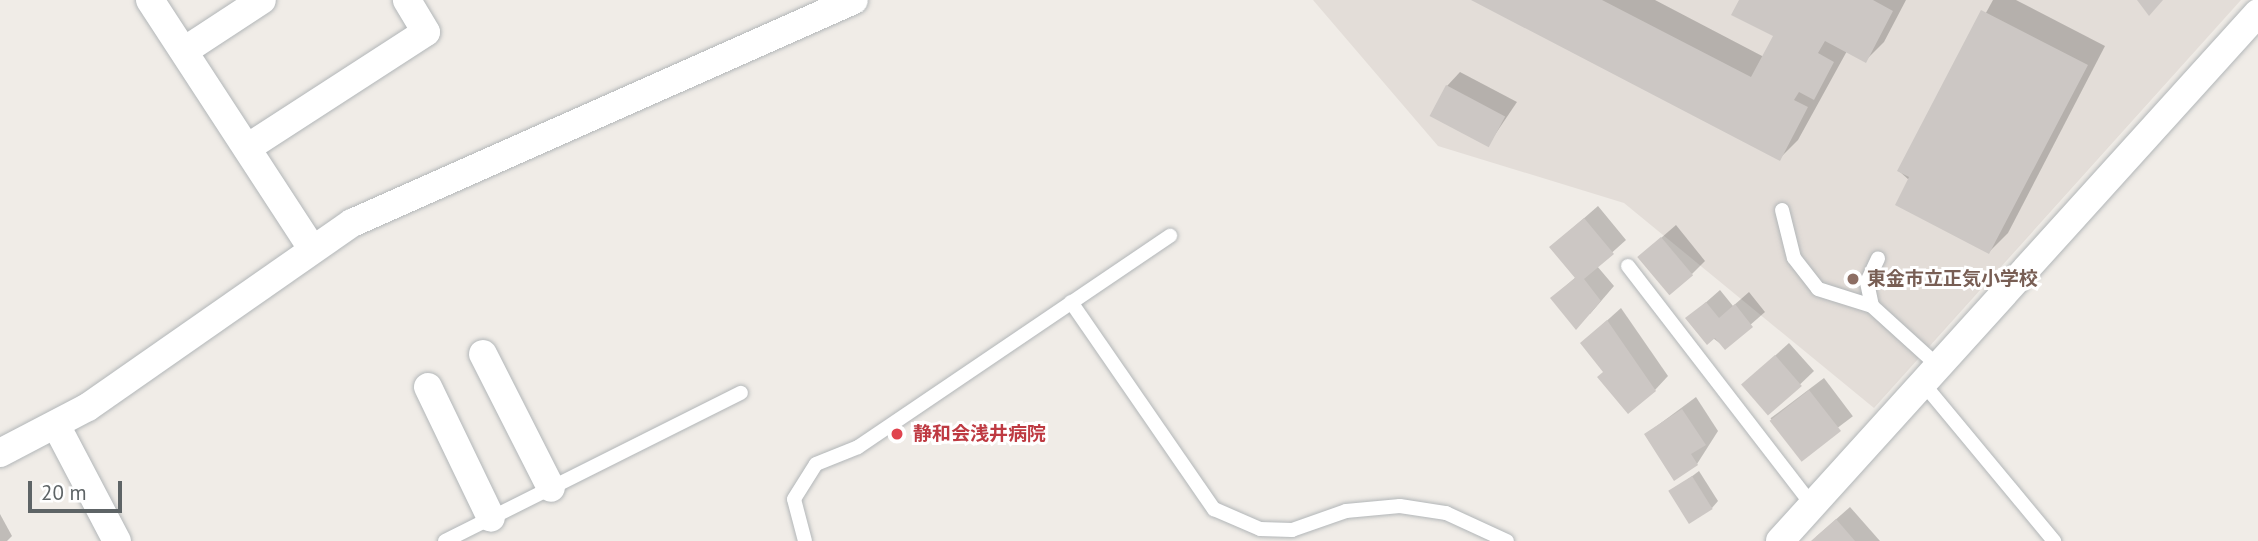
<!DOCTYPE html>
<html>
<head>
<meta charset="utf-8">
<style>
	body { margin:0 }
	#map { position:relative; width:2258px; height:541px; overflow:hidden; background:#f0ece7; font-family:"PT Sans","Noto Sans JP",sans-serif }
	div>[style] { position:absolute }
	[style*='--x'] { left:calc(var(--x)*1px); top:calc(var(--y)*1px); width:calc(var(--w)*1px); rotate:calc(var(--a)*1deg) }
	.education>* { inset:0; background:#e3ddd8 }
	.shadow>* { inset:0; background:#0003; transform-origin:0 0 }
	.building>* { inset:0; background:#ccc7c4; transform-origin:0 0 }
	.roads { filter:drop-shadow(0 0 2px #b2b6b8) drop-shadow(0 0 2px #b2b6b8) }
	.service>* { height:14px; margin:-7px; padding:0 7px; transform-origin:7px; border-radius:7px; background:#fff }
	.minor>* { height:28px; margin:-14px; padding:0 14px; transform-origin:14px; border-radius:14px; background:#fff }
	.dots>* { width:19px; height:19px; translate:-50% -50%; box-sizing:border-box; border:4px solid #fff; border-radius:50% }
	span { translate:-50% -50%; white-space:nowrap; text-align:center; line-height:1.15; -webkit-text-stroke:6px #fff; paint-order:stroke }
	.education-label { font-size:19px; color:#785e54; font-weight:700 }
	.left { translate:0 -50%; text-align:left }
	.health-label { font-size:19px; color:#be3a42; font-weight:700 }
	.scale { position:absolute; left:28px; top:481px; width:94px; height:32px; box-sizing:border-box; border:4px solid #5e6466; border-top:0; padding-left:9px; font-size:21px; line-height:24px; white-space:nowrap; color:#5e6466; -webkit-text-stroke:5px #fff; paint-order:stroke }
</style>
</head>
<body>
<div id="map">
	<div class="education">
		<div style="clip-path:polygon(1313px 0,2241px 0,1874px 408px,1624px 203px,1438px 146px)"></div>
	</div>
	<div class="shadow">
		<div style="clip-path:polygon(1475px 0,1655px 0,1764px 57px,1775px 35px,1741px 0,1906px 0,1884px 42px,1865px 61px,1847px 51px,1798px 140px,1780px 158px)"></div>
		<div style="clip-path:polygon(1993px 0,2016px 0,2105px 46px,2008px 233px,1989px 252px,1899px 171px)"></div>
		<div style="clip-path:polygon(1460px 72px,1517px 102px,1488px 145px,1447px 86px)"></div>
		<div style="clip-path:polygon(1598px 206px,1626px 240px,1597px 266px,1614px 286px,1590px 314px,1552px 298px,1576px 277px,1551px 247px)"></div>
		<div style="clip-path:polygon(1676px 225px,1705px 261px,1692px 274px,1639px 257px)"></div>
		<div style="clip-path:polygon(1720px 290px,1733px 306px,1749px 292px,1765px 312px,1725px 347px,1687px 319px)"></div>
		<div style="clip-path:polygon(1621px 308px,1668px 376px,1655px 390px,1605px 371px,1582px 343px)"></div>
		<div style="clip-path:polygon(1789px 343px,1814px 371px,1769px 414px,1757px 372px)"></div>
		<div style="left:1824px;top:378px;width:48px;height:67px;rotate:53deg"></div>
		<div style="clip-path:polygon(1696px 397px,1718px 431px,1697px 464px,1646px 434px)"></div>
		<div style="clip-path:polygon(1699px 471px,1718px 501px,1712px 508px,1671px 492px)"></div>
		<div style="clip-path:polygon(1850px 507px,1880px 541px,1813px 541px,1817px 536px)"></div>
		<div style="clip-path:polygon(0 514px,12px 536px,7px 541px,0 541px)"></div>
	</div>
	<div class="building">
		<div style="clip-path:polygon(1471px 0,1602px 0,1751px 77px,1773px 36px,1731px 15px,1739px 0,1873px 0,1893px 11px,1866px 63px,1825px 41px,1818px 53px,1834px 62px,1814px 100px,1799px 92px,1794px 100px,1808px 107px,1780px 161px)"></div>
		<div style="clip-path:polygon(2137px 0,2163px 0,2149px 16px)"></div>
		<div style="clip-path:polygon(1981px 10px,2088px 65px,1989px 254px,1895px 205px,1909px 177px,1897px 171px)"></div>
		<div style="left:1446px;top:85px;width:67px;height:35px;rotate:28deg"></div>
		<div style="clip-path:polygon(1584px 218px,1614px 254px,1584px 279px,1601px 301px,1576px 330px,1550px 298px,1575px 278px,1549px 247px)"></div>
		<div style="left:1661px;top:237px;width:50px;height:31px;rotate:50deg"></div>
		<div style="clip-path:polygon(1706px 302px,1719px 318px,1735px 304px,1753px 327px,1725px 350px,1715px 338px,1707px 345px,1685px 318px)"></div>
		<div style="clip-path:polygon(1607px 320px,1656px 391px,1628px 414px,1597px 377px,1603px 372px,1580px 343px)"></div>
		<div style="left:1775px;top:355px;width:41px;height:45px;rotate:49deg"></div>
		<div style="left:1809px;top:390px;width:52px;height:50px;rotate:52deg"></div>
		<div style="clip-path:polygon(1682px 409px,1706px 445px,1691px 454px,1698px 465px,1674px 481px,1644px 434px)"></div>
		<div style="left:1692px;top:476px;width:39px;height:28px;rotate:58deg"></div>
		<div style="clip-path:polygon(1836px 519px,1855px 541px,1811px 541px)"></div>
	</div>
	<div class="roads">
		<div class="service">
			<div style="--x:1782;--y:210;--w:49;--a:76"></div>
			<div style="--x:1794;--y:258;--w:39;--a:52"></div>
			<div style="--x:1818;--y:289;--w:57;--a:17.5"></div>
			<div style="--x:1872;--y:306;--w:88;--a:42.2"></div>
			<div style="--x:1628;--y:266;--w:302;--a:52.4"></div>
			<div style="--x:1071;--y:302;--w:252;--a:55.4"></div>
			<div style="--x:1214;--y:509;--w:50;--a:23.5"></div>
			<div style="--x:1260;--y:529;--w:32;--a:2"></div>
			<div style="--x:1292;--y:530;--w:57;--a:-19.4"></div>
			<div style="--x:1346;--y:511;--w:54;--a:-5.3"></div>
			<div style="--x:1400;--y:506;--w:47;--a:8.7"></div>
			<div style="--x:1446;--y:513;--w:67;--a:24.7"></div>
			<div style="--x:1872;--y:306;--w:25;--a:-102"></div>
			<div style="--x:1867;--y:282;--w:26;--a:-65"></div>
			<div style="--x:1922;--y:382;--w:207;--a:50.3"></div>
			<div style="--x:445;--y:541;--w:331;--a:-26.6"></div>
			<div style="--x:805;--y:541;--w:43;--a:-104.7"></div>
			<div style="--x:794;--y:499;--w:41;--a:-57.8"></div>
			<div style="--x:816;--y:464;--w:45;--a:-22"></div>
			<div style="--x:858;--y:447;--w:377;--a:-34.1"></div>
		</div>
		<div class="minor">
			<div style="--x:150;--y:0;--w:298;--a:56.9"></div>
			<div style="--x:184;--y:51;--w:93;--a:-33.2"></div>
			<div style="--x:247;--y:148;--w:213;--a:-32.9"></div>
			<div style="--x:426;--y:32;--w:37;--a:-121"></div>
			<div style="--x:483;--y:354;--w:150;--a:63.1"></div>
			<div style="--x:428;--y:387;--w:145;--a:64.3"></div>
			<div style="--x:56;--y:425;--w:131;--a:62.3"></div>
			<div style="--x:0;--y:453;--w:99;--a:-27.6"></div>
			<div style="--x:88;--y:407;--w:322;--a:-34.9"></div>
			<div style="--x:352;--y:223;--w:549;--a:-23.95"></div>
			<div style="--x:1780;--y:541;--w:712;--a:-47.85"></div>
		</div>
	</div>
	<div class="dots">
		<div style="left:1853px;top:279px;background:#8d6e63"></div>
		<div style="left:897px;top:434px;background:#e0444e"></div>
	</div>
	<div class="education-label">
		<span class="left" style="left:1867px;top:279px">東金市立正気小学校</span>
	</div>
	<div class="health-label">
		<span class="left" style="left:913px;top:434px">静和会浅井病院</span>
	</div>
	<div class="scale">20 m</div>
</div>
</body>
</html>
